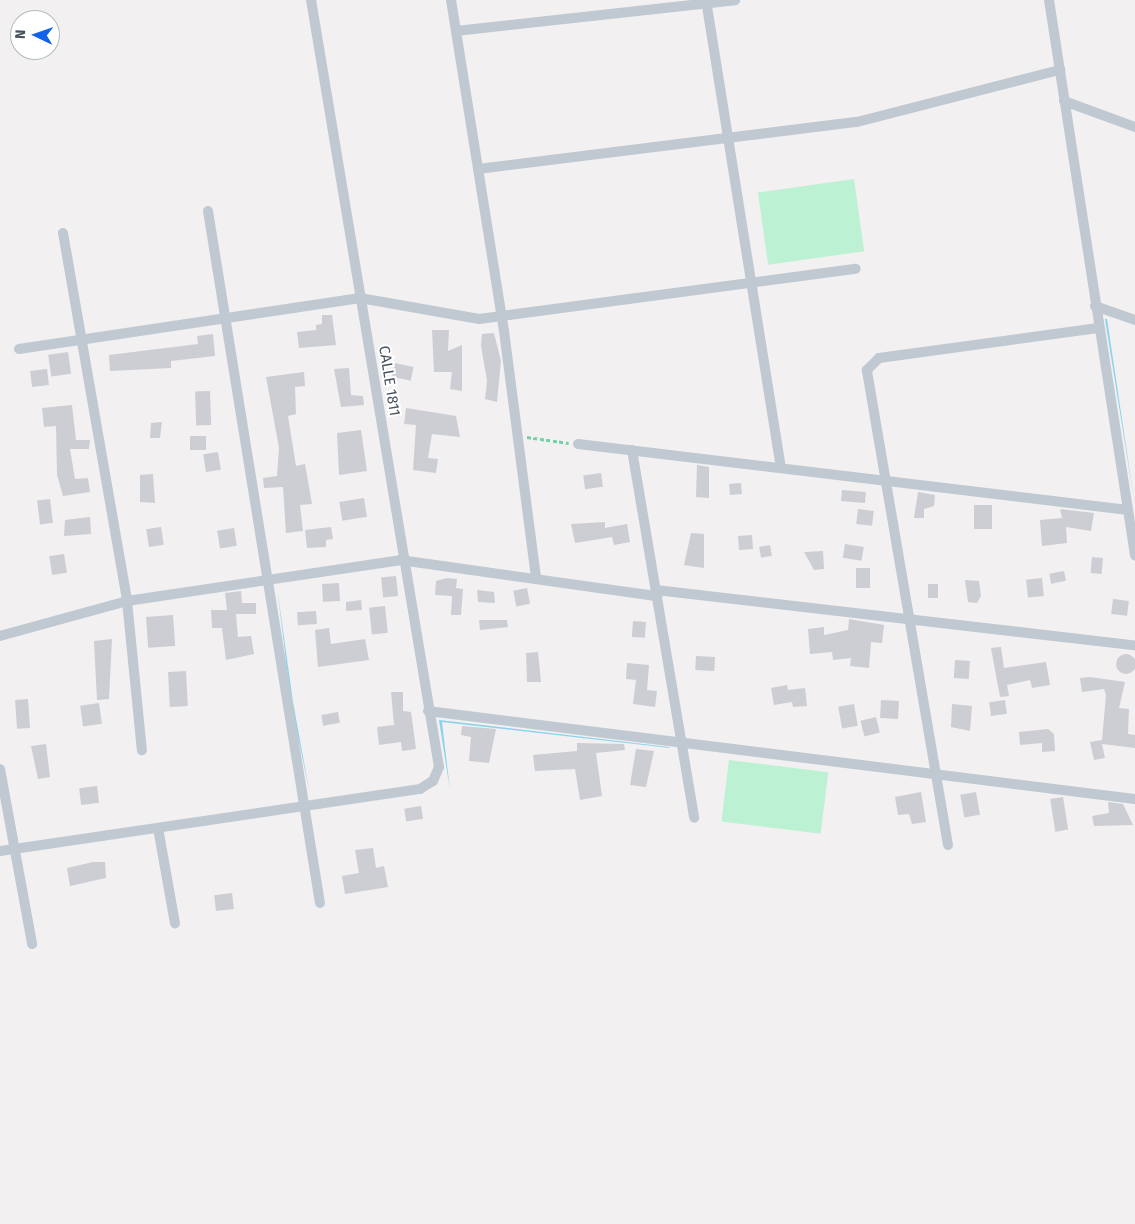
<!DOCTYPE html>
<html>
<head>
<meta charset="utf-8">
<style>
	body { margin:0 }
	#map { position:relative; width:1135px; height:1224px; overflow:hidden; background:#f2f0f0; font-family:"Fira Sans",sans-serif }
	div>[style] { position:absolute }
	[style*='--x'] { left:calc(var(--x)*1px); top:calc(var(--y)*1px); width:calc(var(--w)*1px); rotate:calc(var(--a)*1deg) }
	.green>* { inset:0; background:#bdf1d4; transform-origin:0 0 }
	.water>* { inset:0; background:#89d3ef }
	.building>* { inset:0; background:#ccced4; transform-origin:0 0 }
	.round { border-radius:50% }
	.path>* { height:2.5px; margin-top:-1.25px; transform-origin:0; background:repeating-linear-gradient(90deg,#74d0a8 0 4px,transparent 0 6.5px) }
	.minor>* { height:10px; margin:-5px; padding:0 5px; transform-origin:5px; border-radius:5px; background:#c0c9d2 }
	span { translate:-50% -50%; white-space:nowrap; text-align:center; line-height:1.15; -webkit-text-stroke:4px #fff; paint-order:stroke }
	.street-label { font-size:15px; color:#47525e }
	.north { position:absolute; left:10px; top:10px; width:50px; height:50px; box-sizing:border-box; background:#fff; border:1px solid #b5babf; border-radius:50%; rotate:273deg; font-size:14px; font-weight:700; line-height:20px; text-align:center; color:#47525e }
	.north::after { content:''; display:block; margin:auto; width:18px; height:22px; background:#1363e9; clip-path:polygon(50% 0,100% 100%,50% 72%,0 100%) }
</style>
</head>
<body>
<div id="map">
	<div class="green">
		<div style="left:854px;top:179px;width:73px;height:97px;rotate:82deg"></div>
		<div style="left:729px;top:760px;width:100px;height:62px;rotate:7deg"></div>
	</div>
	<div class="water">
		<div style="clip-path:polygon(1105px 319px,1107px 319px,1135px 506px)"></div>
		<div style="clip-path:polygon(277px 587px,293px 702px,310px 795px,291px 702px)"></div>
		<div style="clip-path:polygon(439px 720px,669px 747px,670px 748px,442px 722px,450px 790px)"></div>
	</div>
	<div class="building">
		<div style="clip-path:polygon(322px 315px,332px 315px,336px 345px,299px 348px,297px 332px,316px 330px,316px 325px,322px 324px)"></div>
		<div style="clip-path:polygon(432px 330px,449px 330px,448px 351px,462px 345px,462px 391px,450px 389px,452px 372px,434px 372px)"></div>
		<div style="clip-path:polygon(494px 333px,501px 361px,497px 402px,485px 399px,487px 381px,481px 346px,482px 334px)"></div>
		<div style="clip-path:polygon(213px 334px,215px 356px,171px 361px,171px 368px,110px 371px,109px 355px,198px 344px,197px 336px)"></div>
		<div style="left:68px;top:352px;width:22px;height:20px;rotate:82deg"></div>
		<div style="left:395px;top:363px;width:19px;height:14px;rotate:12deg"></div>
		<div style="clip-path:polygon(349px 368px,351px 395px,363px 396px,364px 405px,341px 407px,334px 369px)"></div>
		<div style="left:47px;top:369px;width:16px;height:17px;rotate:83deg"></div>
		<div style="clip-path:polygon(304px 372px,305px 386px,295px 387px,296px 414px,288px 416px,296px 466px,305px 464px,312px 504px,300px 505px,303px 531px,286px 533px,283px 487px,264px 488px,263px 478px,277px 476px,279px 448px,266px 377px)"></div>
		<div style="left:210px;top:391px;width:34px;height:15px;rotate:88deg"></div>
		<div style="clip-path:polygon(72px 405px,76px 440px,90px 440px,89px 449px,70px 449px,75px 479px,88px 478px,90px 492px,63px 496px,57px 475px,56px 426px,44px 427px,42px 408px)"></div>
		<div style="clip-path:polygon(406px 408px,456px 416px,460px 437px,432px 434px,428px 458px,438px 459px,436px 473px,413px 470px,416px 425px,404px 424px)"></div>
		<div style="clip-path:polygon(162px 422px,160px 438px,150px 438px,151px 423px)"></div>
		<div style="clip-path:polygon(361px 430px,367px 471px,339px 475px,337px 433px)"></div>
		<div style="left:206px;top:436px;width:14px;height:16px;rotate:90deg"></div>
		<div style="left:218px;top:452px;width:18px;height:15px;rotate:81deg"></div>
		<div style="clip-path:polygon(697px 465px,709px 467px,709px 498px,696px 497px)"></div>
		<div style="left:601px;top:473px;width:14px;height:18px;rotate:82deg"></div>
		<div style="clip-path:polygon(153px 474px,155px 503px,140px 502px,140px 475px)"></div>
		<div style="left:741px;top:483px;width:11px;height:12px;rotate:85deg"></div>
		<div style="left:842px;top:490px;width:24px;height:11px;rotate:5deg"></div>
		<div style="clip-path:polygon(918px 492px,935px 495px,934px 506px,924px 509px,924px 518px,914px 518px)"></div>
		<div style="left:364px;top:498px;width:19px;height:25px;rotate:81deg"></div>
		<div style="left:50px;top:499px;width:24px;height:13px;rotate:83deg"></div>
		<div style="left:974px;top:505px;width:18px;height:24px"></div>
		<div style="left:858px;top:509px;width:16px;height:15px;rotate:7deg"></div>
		<div style="clip-path:polygon(1060px 509px,1094px 513px,1091px 531px,1066px 527px,1067px 543px,1042px 546px,1040px 520px,1062px 518px)"></div>
		<div style="clip-path:polygon(90px 517px,91px 534px,64px 536px,65px 520px)"></div>
		<div style="clip-path:polygon(605px 522px,605px 528px,627px 524px,630px 542px,614px 545px,612px 537px,575px 543px,571px 524px)"></div>
		<div style="left:161px;top:527px;width:18px;height:15px;rotate:81deg"></div>
		<div style="clip-path:polygon(331px 527px,333px 539px,326px 540px,326px 547px,307px 548px,305px 530px)"></div>
		<div style="left:234px;top:528px;width:18px;height:17px;rotate:81deg"></div>
		<div style="clip-path:polygon(691px 533px,704px 534px,704px 568px,684px 565px)"></div>
		<div style="left:752px;top:535px;width:14px;height:14px;rotate:86deg"></div>
		<div style="left:845px;top:544px;width:19px;height:14px;rotate:9deg"></div>
		<div style="left:770px;top:545px;width:11px;height:11px;rotate:80deg"></div>
		<div style="clip-path:polygon(823px 551px,824px 569px,814px 570px,804px 552px)"></div>
		<div style="left:64px;top:554px;width:19px;height:15px;rotate:81deg"></div>
		<div style="left:1092px;top:557px;width:11px;height:16px;rotate:5deg"></div>
		<div style="left:856px;top:568px;width:14px;height:20px"></div>
		<div style="left:1064px;top:571px;width:10px;height:15px;rotate:79deg"></div>
		<div style="left:396px;top:576px;width:20px;height:15px;rotate:84deg"></div>
		<div style="clip-path:polygon(447px 578px,457px 579px,456px 588px,463px 589px,461px 615px,451px 615px,452px 596px,435px 595px,436px 581px)"></div>
		<div style="left:1042px;top:578px;width:18px;height:16px;rotate:84deg"></div>
		<div style="clip-path:polygon(965px 580px,979px 581px,981px 596px,977px 603px,968px 602px)"></div>
		<div style="left:339px;top:583px;width:18px;height:17px;rotate:87deg"></div>
		<div style="left:928px;top:584px;width:10px;height:14px"></div>
		<div style="left:527px;top:588px;width:16px;height:14px;rotate:79deg"></div>
		<div style="clip-path:polygon(477px 590px,494px 592px,495px 603px,478px 602px)"></div>
		<div style="clip-path:polygon(241px 591px,242px 603px,256px 603px,256px 614px,236px 614px,238px 637px,251px 636px,254px 654px,226px 660px,222px 628px,212px 628px,211px 610px,227px 610px,225px 593px)"></div>
		<div style="left:1113px;top:599px;width:16px;height:15px;rotate:7deg"></div>
		<div style="clip-path:polygon(361px 600px,362px 610px,346px 611px,346px 602px)"></div>
		<div style="left:385px;top:606px;width:27px;height:16px;rotate:84deg"></div>
		<div style="left:316px;top:611px;width:13px;height:19px;rotate:86deg"></div>
		<div style="left:173px;top:615px;width:31px;height:27px;rotate:86deg"></div>
		<div style="clip-path:polygon(849px 619px,884px 625px,882px 643px,871px 642px,869px 668px,850px 666px,851px 658px,833px 660px,832px 652px,810px 654px,808px 629px,824px 627px,824px 635px,848px 630px)"></div>
		<div style="clip-path:polygon(479px 620px,507px 620px,508px 627px,480px 630px)"></div>
		<div style="left:633px;top:621px;width:13px;height:16px;rotate:4deg"></div>
		<div style="clip-path:polygon(329px 628px,331px 644px,365px 639px,369px 660px,318px 667px,315px 630px)"></div>
		<div style="clip-path:polygon(112px 639px,109px 699px,97px 700px,94px 641px)"></div>
		<div style="clip-path:polygon(1001px 647px,1004px 668px,1046px 662px,1050px 685px,1032px 688px,1030px 680px,1007px 685px,1009px 696px,1000px 697px,991px 648px)"></div>
		<div style="clip-path:polygon(538px 652px,541px 682px,527px 682px,526px 653px)"></div>
		<div class="round" style="left:1116px;top:654px;width:20px;height:20px"></div>
		<div style="left:696px;top:656px;width:19px;height:14px;rotate:3deg"></div>
		<div style="left:955px;top:660px;width:15px;height:18px;rotate:4deg"></div>
		<div style="clip-path:polygon(627px 663px,649px 665px,647px 690px,657px 691px,655px 707px,633px 704px,636px 680px,626px 679px)"></div>
		<div style="left:186px;top:671px;width:35px;height:18px;rotate:87deg"></div>
		<div style="clip-path:polygon(1090px 677px,1125px 682px,1119px 708px,1129px 709px,1128px 734px,1135px 735px,1135px 748px,1102px 744px,1105px 758px,1094px 760px,1090px 742px,1102px 740px,1106px 695px,1104px 689px,1082px 692px,1080px 678px)"></div>
		<div style="clip-path:polygon(787px 685px,788px 690px,805px 688px,807px 706px,793px 707px,792px 702px,774px 705px,771px 688px)"></div>
		<div style="clip-path:polygon(391px 692px,403px 692px,403px 711px,411px 712px,416px 749px,402px 751px,401px 742px,379px 745px,377px 727px,394px 725px)"></div>
		<div style="left:28px;top:699px;width:29px;height:13px;rotate:86deg"></div>
		<div style="left:881px;top:700px;width:18px;height:18px;rotate:3deg"></div>
		<div style="left:1005px;top:700px;width:14px;height:16px;rotate:82deg"></div>
		<div style="left:99px;top:703px;width:21px;height:19px;rotate:82deg"></div>
		<div style="left:854px;top:704px;width:22px;height:16px;rotate:80deg"></div>
		<div style="clip-path:polygon(952px 704px,972px 706px,970px 731px,951px 727px)"></div>
		<div style="left:338px;top:712px;width:11px;height:17px;rotate:80deg"></div>
		<div style="left:876px;top:717px;width:16px;height:16px;rotate:76deg"></div>
		<div style="clip-path:polygon(462px 726px,496px 729px,489px 763px,469px 761px,471px 737px,461px 735px)"></div>
		<div style="clip-path:polygon(1048px 729px,1054px 734px,1055px 751px,1042px 752px,1042px 743px,1020px 745px,1019px 732px)"></div>
		<div style="clip-path:polygon(577px 743px,624px 744px,625px 750px,596px 753px,602px 796px,580px 800px,575px 769px,535px 771px,533px 755px,577px 751px)"></div>
		<div style="clip-path:polygon(46px 744px,50px 777px,38px 779px,31px 746px)"></div>
		<div style="clip-path:polygon(636px 749px,654px 751px,646px 787px,630px 785px)"></div>
		<div style="left:97px;top:786px;width:17px;height:18px;rotate:83deg"></div>
		<div style="clip-path:polygon(921px 792px,926px 822px,912px 824px,909px 814px,898px 815px,895px 797px)"></div>
		<div style="left:976px;top:792px;width:23px;height:16px;rotate:80deg"></div>
		<div style="left:1063px;top:797px;width:33px;height:13px;rotate:81deg"></div>
		<div style="clip-path:polygon(1108px 802px,1123px 804px,1133px 825px,1094px 826px,1092px 816px,1109px 813px)"></div>
		<div style="left:421px;top:806px;width:13px;height:17px;rotate:81deg"></div>
		<div style="clip-path:polygon(373px 848px,376px 868px,384px 866px,388px 887px,345px 894px,342px 876px,359px 873px,355px 850px)"></div>
		<div style="clip-path:polygon(93px 862px,105px 862px,106px 878px,70px 886px,67px 868px)"></div>
		<div style="left:232px;top:893px;width:16px;height:18px;rotate:83deg"></div>
	</div>
	<div class="path">
		<div style="--x:527;--y:437;--w:42;--a:8.1"></div>
	</div>
	<div class="minor">
		<div style="--x:451;--y:0;--w:335;--a:80.9"></div>
		<div style="--x:504;--y:331;--w:250;--a:82.6"></div>
		<div style="--x:706;--y:0;--w:474;--a:80.9"></div>
		<div style="--x:1049;--y:0;--w:562;--a:81.19"></div>
		<div style="--x:456;--y:31;--w:281;--a:-6.3"></div>
		<div style="--x:1064;--y:101;--w:76;--a:20.1"></div>
		<div style="--x:478;--y:169;--w:382;--a:-7.1"></div>
		<div style="--x:857;--y:122;--w:210;--a:-14.4"></div>
		<div style="--x:208;--y:211;--w:701;--a:80.81"></div>
		<div style="--x:63;--y:233;--w:374;--a:80.1"></div>
		<div style="--x:127;--y:601;--w:150;--a:84.3"></div>
		<div style="--x:1095;--y:306;--w:42;--a:19.3"></div>
		<div style="--x:19;--y:349;--w:345;--a:-8.5"></div>
		<div style="--x:360;--y:298;--w:121;--a:10"></div>
		<div style="--x:479;--y:319;--w:380;--a:-7.6"></div>
		<div style="--x:578;--y:444;--w:554;--a:6.84"></div>
		<div style="--x:632;--y:450;--w:373;--a:80.4"></div>
		<div style="--x:656;--y:590;--w:482;--a:6.6"></div>
		<div style="--x:0;--y:636;--w:132;--a:-15.4"></div>
		<div style="--x:127;--y:601;--w:276;--a:-8.5"></div>
		<div style="--x:400;--y:560;--w:260;--a:8"></div>
		<div style="--x:428;--y:711;--w:712;--a:7.1"></div>
		<div style="--x:0;--y:769;--w:178;--a:79.6"></div>
		<div style="--x:158;--y:828;--w:97;--a:79.9"></div>
		<div style="--x:948;--y:845;--w:482;--a:-99.7"></div>
		<div style="--x:867;--y:370;--w:17;--a:-45"></div>
		<div style="--x:879;--y:358;--w:221;--a:-7.8"></div>
		<div style="--x:0;--y:851;--w:425;--a:-8.4"></div>
		<div style="--x:420;--y:789;--w:15;--a:-32"></div>
		<div style="--x:433;--y:781;--w:15;--a:-67"></div>
		<div style="--x:439;--y:767;--w:778;--a:-99.47"></div>
	</div>
	<div class="street-label">
		<span style="left:389px;top:381px;rotate:81deg">CALLE 1811</span>
	</div>
	<div class="north">N</div>
</div>
</body>
</html>
